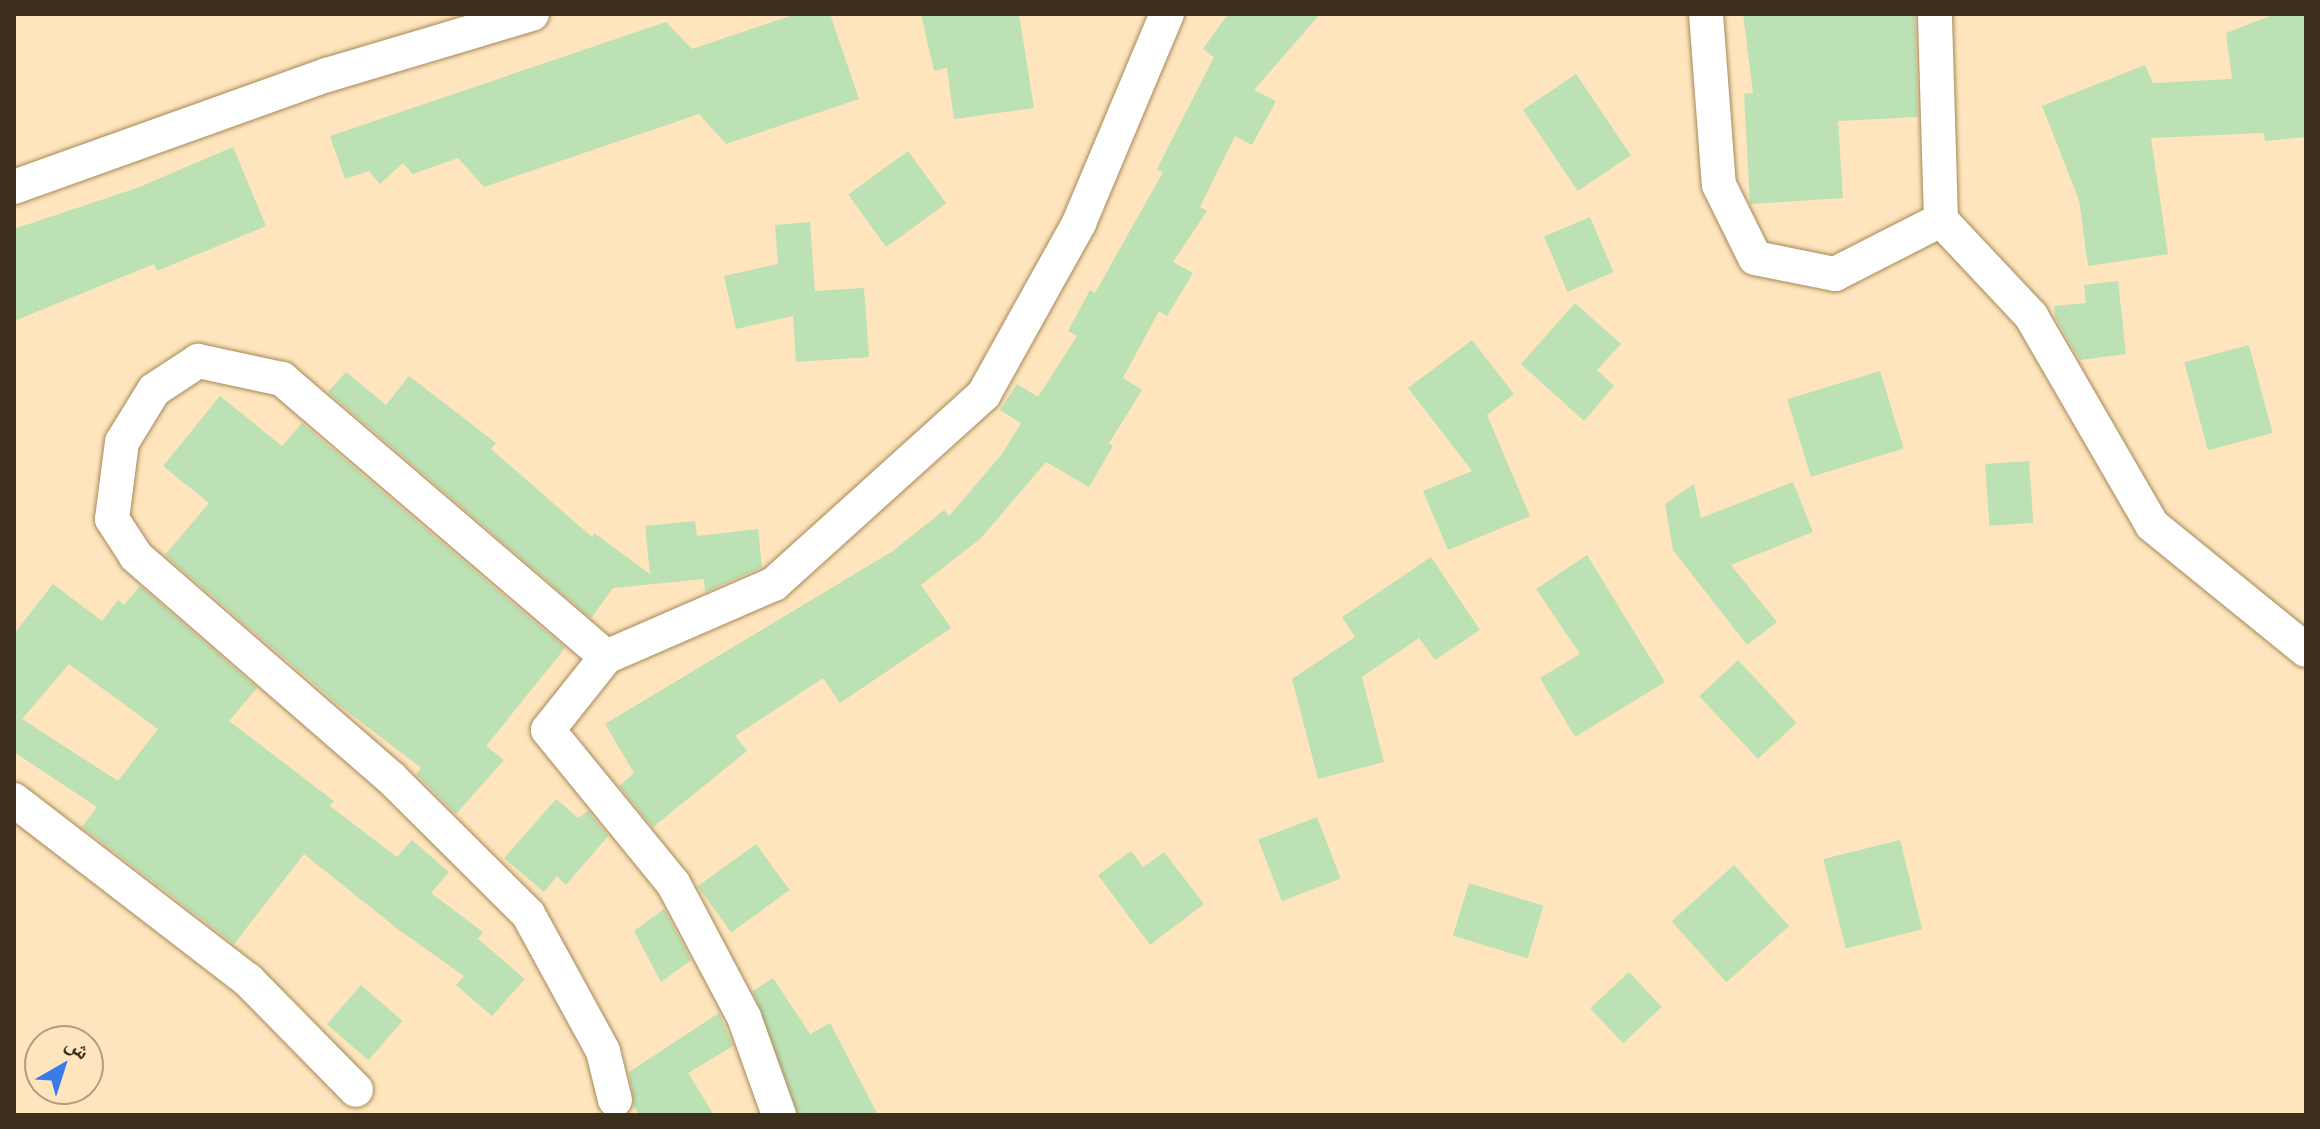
<!DOCTYPE html>
<html>
<head>
<meta charset="utf-8">
<style>
	body { margin:0 }
	#map { position:relative; width:2320px; height:1129px; overflow:hidden; background:#fee5bd; font-family:Montserrat,"Noto Naskh Arabic",sans-serif }
	div>[style] { position:absolute }
	[style*='--x'] { left:calc(var(--x)*1px); top:calc(var(--y)*1px); width:calc(var(--w)*1px); rotate:calc(var(--a)*1deg) }
	.building>* { inset:0; background:#bce1b4; transform-origin:0 0 }
	.roads { filter:drop-shadow(0 0 2px #a58858) drop-shadow(0 0 2px #a58858) }
	.minor>* { height:34px; margin:-17px; padding:0 17px; transform-origin:17px; border-radius:17px; background:#fff }
	span { translate:-50% -50%; white-space:nowrap; text-align:center; line-height:1.15; -webkit-text-stroke:6px #fee5bd; paint-order:stroke }
	.frame { position:absolute; inset:0; border:16px solid #3c301c; pointer-events:none }
	.north { position:absolute; left:24px; top:1025px; width:80px; height:80px; box-sizing:border-box; background:#fee5bd; border:2px solid #b09d7d; border-radius:50%; rotate:39deg; font-size:22px; font-weight:700; line-height:32px; text-align:center; color:#3c301c }
	.north::after { content:''; display:block; margin:auto; width:28px; height:36px; background:#397be9; clip-path:polygon(50% 0,100% 100%,50% 72%,0 100%) }
</style>
</head>
<body>
<div id="map">
	<div class="building">
		<div style="clip-path:polygon(796px 14px,830px 14px,859px 99px,726px 144px,699px 114px,484px 187px,458px 158px,413px 174px,403px 163px,380px 184px,369px 171px,345px 179px,330px 136px,666px 22px,692px 49px)"></div>
		<div style="clip-path:polygon(921px 14px,1019px 14px,1034px 108px,954px 119px,947px 68px,934px 71px)"></div>
		<div style="clip-path:polygon(1228px 14px,1320px 14px,1254px 90px,1276px 101px,1252px 145px,1235px 136px,1200px 207px,1207px 211px,1173px 262px,1193px 273px,1167px 316px,1159px 311px,1123px 378px,1142px 390px,1109px 443px,1113px 446px,1089px 487px,1046px 462px,981px 538px,921px 585px,951px 628px,840px 703px,823px 678px,735px 736px,747px 751px,653px 827px,619px 786px,634px 773px,605px 724px,893px 551px,944px 510px,949px 516px,1002px 454px,1021px 423px,1000px 410px,1017px 384px,1038px 397px,1077px 336px,1068px 331px,1090px 290px,1095px 293px,1163px 172px,1157px 169px,1214px 57px,1203px 49px)"></div>
		<div style="clip-path:polygon(1743px 14px,1915px 14px,1918px 117px,1838px 121px,1843px 198px,1750px 204px,1744px 94px,1753px 93px)"></div>
		<div style="clip-path:polygon(2275px 14px,2306px 14px,2306px 137px,2265px 141px,2264px 133px,2151px 138px,2168px 254px,2088px 266px,2079px 200px,2042px 106px,2145px 65px,2153px 83px,2232px 79px,2226px 33px)"></div>
		<div style="left:1576px;top:74px;width:98px;height:64px;rotate:56deg"></div>
		<div style="clip-path:polygon(233px 147px,266px 226px,157px 271px,154px 264px,14px 321px,14px 229px,137px 188px)"></div>
		<div style="left:908px;top:151px;width:65px;height:74px;rotate:54deg"></div>
		<div style="left:1590px;top:217px;width:60px;height:50px;rotate:67deg"></div>
		<div style="clip-path:polygon(810px 222px,815px 291px,864px 288px,869px 357px,796px 362px,793px 316px,736px 329px,724px 276px,778px 264px,775px 225px)"></div>
		<div style="clip-path:polygon(2118px 281px,2126px 354px,2080px 360px,2055px 317px,2054px 306px,2086px 303px,2084px 285px)"></div>
		<div style="clip-path:polygon(1575px 303px,1621px 344px,1597px 370px,1614px 386px,1584px 421px,1521px 364px)"></div>
		<div style="clip-path:polygon(1472px 340px,1514px 394px,1487px 415px,1530px 516px,1448px 550px,1423px 491px,1472px 471px,1408px 388px)"></div>
		<div style="left:2249px;top:345px;width:91px;height:67px;rotate:75deg"></div>
		<div style="left:1880px;top:371px;width:81px;height:97px;rotate:73deg"></div>
		<div style="clip-path:polygon(346px 372px,386px 405px,409px 376px,496px 443px,491px 449px,592px 537px,594px 533px,650px 574px,645px 526px,695px 521px,697px 536px,758px 529px,762px 567px,705px 592px,704px 579px,613px 588px,591px 618px,328px 392px)"></div>
		<div style="clip-path:polygon(220px 396px,282px 446px,302px 423px,565px 648px,486px 746px,504px 760px,456px 814px,416px 774px,421px 768px,335px 702px,165px 555px,209px 503px,163px 466px)"></div>
		<div style="left:2029px;top:461px;width:62px;height:44px;rotate:86deg"></div>
		<div style="clip-path:polygon(1793px 482px,1813px 532px,1731px 565px,1777px 622px,1747px 645px,1673px 550px,1665px 504px,1694px 484px,1701px 518px)"></div>
		<div style="clip-path:polygon(1587px 555px,1665px 682px,1575px 737px,1540px 678px,1580px 654px,1536px 589px)"></div>
		<div style="clip-path:polygon(1431px 557px,1480px 630px,1435px 660px,1419px 638px,1362px 677px,1384px 762px,1318px 779px,1292px 679px,1355px 637px,1342px 617px)"></div>
		<div style="clip-path:polygon(evenodd,53px 584px,102px 621px,118px 600px,124px 605px,140px 586px,257px 688px,229px 721px,334px 801px,330px 806px,397px 857px,412px 840px,449px 872px,431px 893px,483px 932px,478px 939px,525px 979px,492px 1016px,456px 985px,464px 976px,399px 930px,304px 854px,234px 944px,82px 827px,97px 807px,14px 752px,14px 634px,53px 584px,69px 664px,158px 729px,118px 781px,22px 719px,69px 664px)"></div>
		<div style="left:1738px;top:660px;width:86px;height:53px;rotate:47deg"></div>
		<div style="clip-path:polygon(556px 799px,578px 818px,588px 811px,608px 836px,566px 885px,557px 876px,544px 892px,504px 858px)"></div>
		<div style="left:1317px;top:817px;width:66px;height:63px;rotate:69deg"></div>
		<div style="left:1900px;top:840px;width:92px;height:79px;rotate:76deg"></div>
		<div style="left:756px;top:844px;width:57px;height:72px;rotate:54deg"></div>
		<div style="clip-path:polygon(1131px 851px,1143px 867px,1164px 852px,1204px 904px,1150px 945px,1098px 875px)"></div>
		<div style="left:1734px;top:865px;width:82px;height:84px;rotate:48deg"></div>
		<div style="left:1469px;top:883px;width:78px;height:55px;rotate:17deg"></div>
		<div style="clip-path:polygon(664px 909px,691px 960px,661px 982px,634px 931px)"></div>
		<div style="left:1629px;top:972px;width:48px;height:53px;rotate:47deg"></div>
		<div style="clip-path:polygon(773px 978px,810px 1034px,830px 1023px,878px 1115px,798px 1115px,753px 991px)"></div>
		<div style="left:361px;top:985px;width:55px;height:52px;rotate:41deg"></div>
		<div style="clip-path:polygon(719px 1013px,733px 1046px,688px 1073px,714px 1115px,639px 1115px,634px 1106px,629px 1072px)"></div>
	</div>
	<div class="roads">
		<div class="minor">
			<div style="--x:1706;--y:14;--w:171;--a:85.7"></div>
			<div style="--x:1719;--y:185;--w:81;--a:63.7"></div>
			<div style="--x:1755;--y:258;--w:82;--a:11.3"></div>
			<div style="--x:1835;--y:274;--w:119;--a:-27"></div>
			<div style="--x:1941;--y:220;--w:206;--a:-91.7"></div>
			<div style="--x:14;--y:187;--w:332;--a:-19.7"></div>
			<div style="--x:327;--y:75;--w:214;--a:-16.6"></div>
			<div style="--x:1941;--y:220;--w:132;--a:46.8"></div>
			<div style="--x:2031;--y:316;--w:241;--a:59.9"></div>
			<div style="--x:2152;--y:525;--w:198;--a:39.1"></div>
			<div style="--x:606;--y:657;--w:93;--a:128.5"></div>
			<div style="--x:548;--y:730;--w:198;--a:50.8"></div>
			<div style="--x:673;--y:883;--w:152;--a:62.1"></div>
			<div style="--x:744;--y:1017;--w:104;--a:70.3"></div>
			<div style="--x:14;--y:800;--w:295;--a:37.6"></div>
			<div style="--x:248;--y:980;--w:154;--a:45.5"></div>
			<div style="--x:615;--y:1100;--w:50;--a:-103.8"></div>
			<div style="--x:603;--y:1051;--w:156;--a:-118.7"></div>
			<div style="--x:528;--y:914;--w:193;--a:-135.2"></div>
			<div style="--x:391;--y:778;--w:338;--a:-139"></div>
			<div style="--x:136;--y:556;--w:44;--a:-123"></div>
			<div style="--x:112;--y:519;--w:78;--a:-82.6"></div>
			<div style="--x:122;--y:442;--w:61;--a:-58.4"></div>
			<div style="--x:154;--y:390;--w:53;--a:-33.4"></div>
			<div style="--x:198;--y:361;--w:86;--a:12.1"></div>
			<div style="--x:282;--y:379;--w:427;--a:40.6"></div>
			<div style="--x:606;--y:657;--w:183;--a:-23.5"></div>
			<div style="--x:774;--y:584;--w:283;--a:-42.1"></div>
			<div style="--x:984;--y:394;--w:196;--a:-60.9"></div>
			<div style="--x:1079;--y:223;--w:227;--a:-67.2"></div>
		</div>
	</div>
	<div class="frame"></div>
	<div class="north">ش</div>
</div>
</body>
</html>
